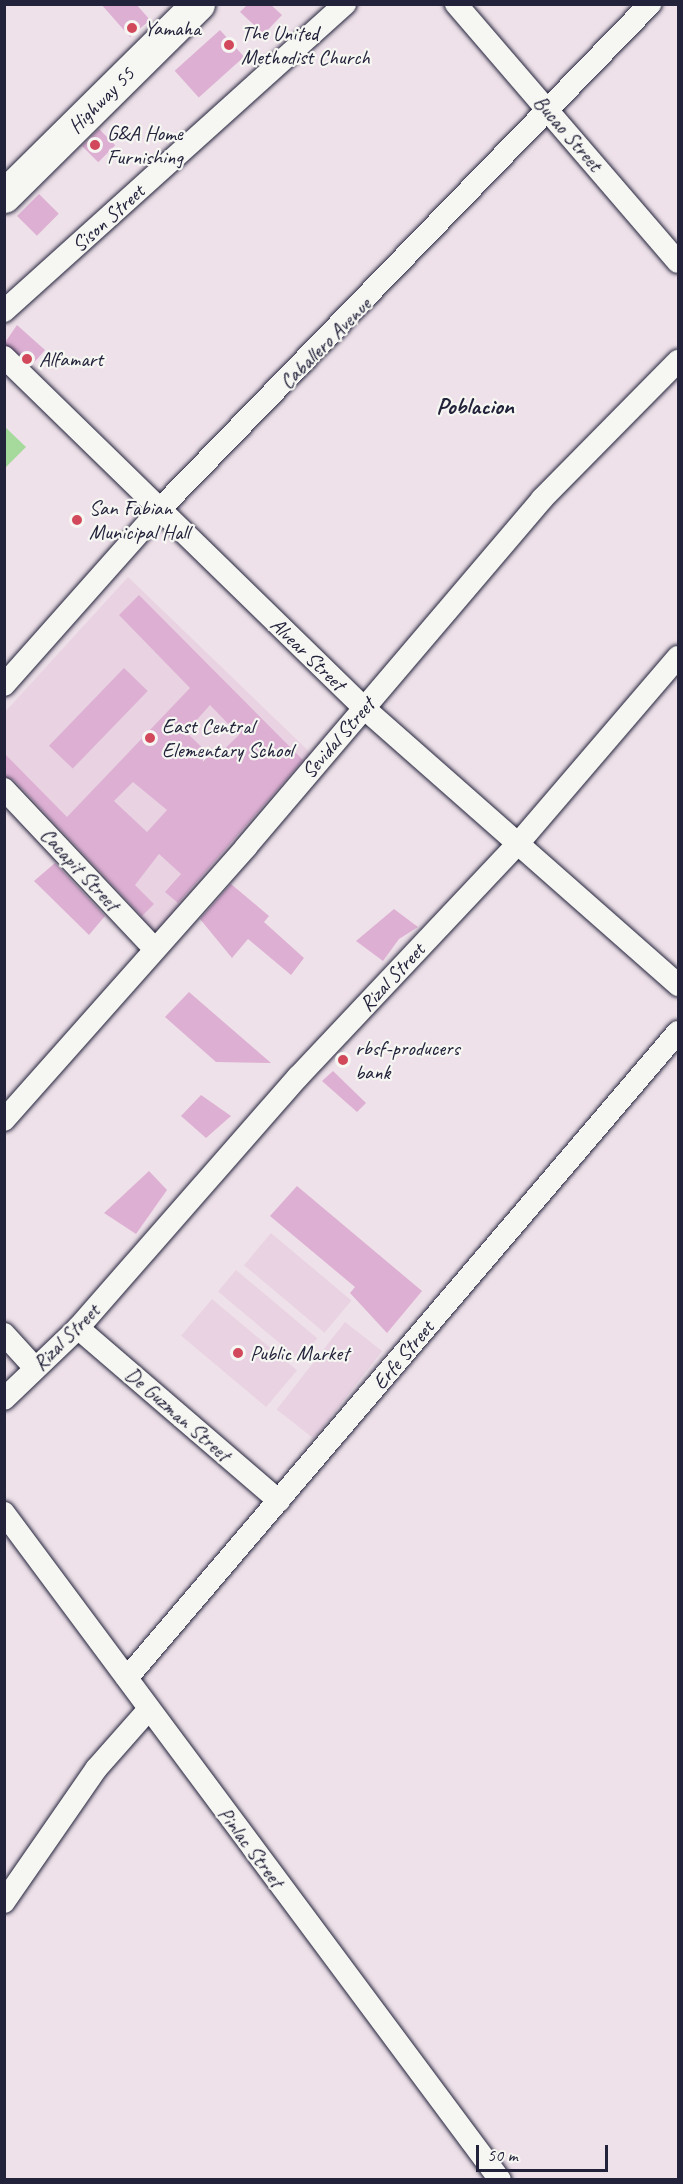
<!DOCTYPE html>
<html>
<head>
<meta charset="utf-8">
<style>
	body { margin:0 }
	#map { position:relative; width:683px; height:2184px; overflow:hidden; background:#eee1e9; font-family:Caveat,sans-serif }
	div>[style] { position:absolute }
	[style*='--x'] { left:calc(var(--x)*1px); top:calc(var(--y)*1px); width:calc(var(--w)*1px); rotate:calc(var(--a)*1deg) }
	.built>* { inset:0; background:#e9d2e2; transform-origin:0 0 }
	.green>* { inset:0; background:#a5da9c }
	.building>* { inset:0; background:#ddb0d3; transform-origin:0 0 }
	.roads { filter:drop-shadow(0 0 2px #22223b) drop-shadow(0 0 2px #22223b) }
	.minor>* { height:22px; margin:-11px; padding:0 11px; transform-origin:11px; border-radius:11px; background:#f6f6f2 }
	.highway>* { height:33px; margin:-16.5px; padding:0 16.5px; transform-origin:16.5px; border-radius:16.5px; background:#f6f6f2 }
	.dots>* { width:16px; height:16px; translate:-50% -50%; box-sizing:border-box; border:3px solid #f6f6f2; border-radius:50% }
	span { translate:-50% -50%; white-space:nowrap; text-align:center; line-height:1.15; -webkit-text-stroke:4.5px #f6f6f2; paint-order:stroke }
	.poi-label { font-size:21px; color:#22223b }
	.left { translate:0 -50%; text-align:left }
	.street-label { font-size:21px; color:#22223b }
	.quarter-label { font-size:24px; color:#22223b; font-weight:700 }
	.frame { position:absolute; inset:0; border:6px solid #22223b; pointer-events:none }
	.scale { position:absolute; left:476px; top:2145px; width:132px; height:27px; box-sizing:border-box; border:3px solid #22223b; border-top:0; padding-left:8px; font-size:18px; line-height:21px; white-space:nowrap; color:#22223b; -webkit-text-stroke:4px #f6f6f2; paint-order:stroke }
</style>
</head>
<body>
<div id="map">
	<div class="built">
		<div style="clip-path:polygon(128px 577px,321px 763px,161px 948px,5px 786px,4px 713px)"></div>
		<div style="left:271px;top:1233px;width:105px;height:42px;rotate:40deg"></div>
		<div style="left:236px;top:1270px;width:106px;height:28px;rotate:40deg"></div>
		<div style="left:212px;top:1299px;width:111px;height:48px;rotate:40deg"></div>
		<div style="left:345px;top:1322px;width:47px;height:111px;rotate:38deg"></div>
	</div>
	<div class="green">
		<div style="clip-path:polygon(4px 426px,26px 447px,5px 468px,4px 467px)"></div>
	</div>
	<div class="building">
		<div style="clip-path:polygon(101px 4px,136px 4px,150px 20px,130px 37px)"></div>
		<div style="clip-path:polygon(248px 4px,270px 4px,282px 15px,264px 34px,240px 12px)"></div>
		<div style="left:220px;top:30px;width:36px;height:61px;rotate:48deg"></div>
		<div style="left:99px;top:129px;width:23px;height:24px;rotate:45deg"></div>
		<div style="left:39px;top:194px;width:28px;height:31px;rotate:45deg"></div>
		<div style="clip-path:polygon(17px 325px,45px 350px,32px 365px,4px 344px)"></div>
		<div style="clip-path:polygon(evenodd,139px 595px,303px 760px,178px 903px,165px 892px,181px 874px,159px 854px,135px 885px,154px 904px,142px 916px,14px 780px,4px 776px,4px 753px,67px 817px,190px 688px,119px 615px,139px 595px,210px 705px,239px 735px,214px 759px,186px 732px,210px 705px,139px 595px,133px 782px,167px 810px,147px 832px,114px 801px,133px 782px)"></div>
		<div style="left:124px;top:668px;width:33px;height:108px;rotate:44deg"></div>
		<div style="clip-path:polygon(55px 863px,105px 916px,89px 935px,34px 881px)"></div>
		<div style="clip-path:polygon(231px 884px,269px 916px,264px 922px,304px 958px,291px 975px,248px 939px,232px 958px,200px 919px)"></div>
		<div style="clip-path:polygon(394px 909px,418px 927px,399px 939px,383px 961px,356px 941px)"></div>
		<div style="clip-path:polygon(189px 992px,271px 1063px,216px 1062px,165px 1017px)"></div>
		<div style="clip-path:polygon(333px 1071px,366px 1103px,357px 1112px,322px 1081px)"></div>
		<div style="clip-path:polygon(201px 1095px,231px 1116px,206px 1138px,181px 1116px)"></div>
		<div style="clip-path:polygon(149px 1171px,167px 1190px,136px 1234px,104px 1213px)"></div>
		<div style="clip-path:polygon(297px 1186px,422px 1291px,387px 1333px,350px 1293px,355px 1287px,270px 1216px)"></div>
	</div>
	<div class="roads">
		<div class="minor">
			<div style="--x:456;--y:4;--w:340;--a:49.3"></div>
			<div style="--x:4;--y:311;--w:459;--a:-42"></div>
			<div style="--x:4;--y:357;--w:503;--a:44.27"></div>
			<div style="--x:364;--y:708;--w:419;--a:41.4"></div>
			<div style="--x:4;--y:685;--w:235;--a:-48.4"></div>
			<div style="--x:160;--y:509;--w:704;--a:-45.86"></div>
			<div style="--x:4;--y:789;--w:220;--a:46.7"></div>
			<div style="--x:4;--y:1120;--w:365;--a:-48.4"></div>
			<div style="--x:246;--y:847;--w:457;--a:-49.6"></div>
			<div style="--x:542;--y:499;--w:194;--a:-45.4"></div>
			<div style="--x:78;--y:1328;--w:265;--a:40.7"></div>
			<div style="--x:4;--y:1334;--w:46;--a:47.6"></div>
			<div style="--x:4;--y:1399;--w:103;--a:-43.8"></div>
			<div style="--x:78;--y:1328;--w:334;--a:-48.8"></div>
			<div style="--x:298;--y:1077;--w:318;--a:-46.7"></div>
			<div style="--x:516;--y:846;--w:249;--a:-49.4"></div>
			<div style="--x:4;--y:1513;--w:831;--a:53.36"></div>
			<div style="--x:127;--y:1678;--w:849;--a:-49.54"></div>
			<div style="--x:4;--y:1902;--w:162;--a:-55.3"></div>
			<div style="--x:96;--y:1769;--w:80;--a:-48.5"></div>
		</div>
		<div class="highway">
			<div style="--x:4;--y:196;--w:273;--a:-44.7"></div>
		</div>
	</div>
	<div class="dots">
		<div style="left:132px;top:28px;background:#d1495b"></div>
		<div style="left:229px;top:45px;background:#d1495b"></div>
		<div style="left:95px;top:145px;background:#d1495b"></div>
		<div style="left:27px;top:359px;background:#d1495b"></div>
		<div style="left:77px;top:520px;background:#d1495b"></div>
		<div style="left:150px;top:738px;background:#d1495b"></div>
		<div style="left:343px;top:1060px;background:#d1495b"></div>
		<div style="left:238px;top:1353px;background:#d1495b"></div>
	</div>
	<div class="poi-label">
		<span class="left" style="left:144px;top:28px">Yamaha</span>
		<span class="left" style="left:241px;top:45px">The United<br>Methodist Church</span>
		<span class="left" style="left:107px;top:145px">G&amp;A Home<br>Furnishing</span>
		<span class="left" style="left:39px;top:359px">Alfamart</span>
		<span class="left" style="left:89px;top:520px">San Fabian<br>Municipal Hall</span>
		<span class="left" style="left:162px;top:738px">East Central<br>Elementary School</span>
		<span class="left" style="left:355px;top:1060px">rbsf-producers<br>bank</span>
		<span class="left" style="left:250px;top:1353px">Public Market</span>
	</div>
	<div class="street-label">
		<span style="left:101px;top:100px;rotate:-45deg">Highway 55</span>
		<span style="left:568px;top:133px;rotate:49deg">Bucao Street</span>
		<span style="left:108px;top:218px;rotate:-42deg">Sison Street</span>
		<span style="left:325px;top:343px;rotate:-45deg">Caballero Avenue</span>
		<span style="left:308px;top:654px;rotate:44deg">Alvear Street</span>
		<span style="left:338px;top:738px;rotate:-49deg">Sevidal Street</span>
		<span style="left:80px;top:869px;rotate:47deg">Cacapit Street</span>
		<span style="left:392px;top:977px;rotate:-47deg">Rizal Street</span>
		<span style="left:66px;top:1337px;rotate:-45deg">Rizal Street</span>
		<span style="left:403px;top:1355px;rotate:-50deg">Erfe Street</span>
		<span style="left:178px;top:1414px;rotate:41deg">De Guzman Street</span>
		<span style="left:251px;top:1847px;rotate:53deg">Pinlac Street</span>
	</div>
	<div class="quarter-label">
		<span style="left:475px;top:407px">Poblacion</span>
	</div>
	<div class="frame"></div>
	<div class="scale">50 m</div>
</div>
</body>
</html>
